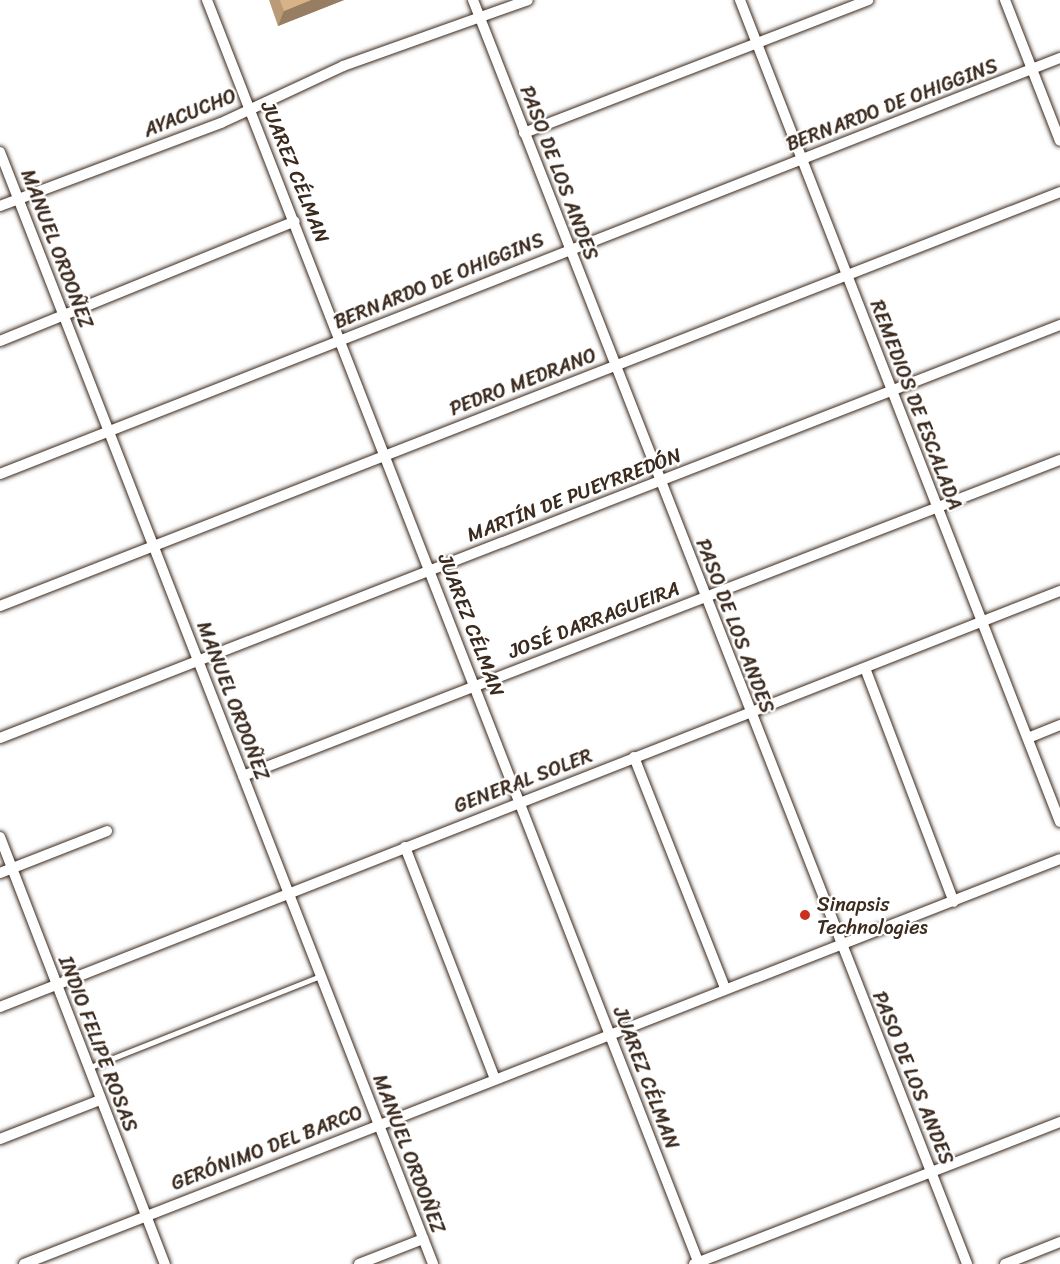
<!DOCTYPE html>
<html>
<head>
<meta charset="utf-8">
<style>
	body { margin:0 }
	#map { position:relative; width:1060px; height:1264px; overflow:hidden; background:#fff; font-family:Sriracha,sans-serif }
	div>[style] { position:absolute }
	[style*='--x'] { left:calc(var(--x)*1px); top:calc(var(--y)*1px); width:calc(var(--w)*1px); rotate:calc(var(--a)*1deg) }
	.roads { filter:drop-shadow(0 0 2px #3b2a1e) drop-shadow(0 0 2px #3b2a1e) }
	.service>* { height:5px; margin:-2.5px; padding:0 2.5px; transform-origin:2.5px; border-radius:2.5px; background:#fff }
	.minor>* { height:10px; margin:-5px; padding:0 5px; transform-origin:5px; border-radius:5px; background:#fff }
	.wall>* { inset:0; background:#ba9a77 }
	.shaded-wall>* { inset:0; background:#977d61 }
	.building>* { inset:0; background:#d8b38a }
	.dots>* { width:16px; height:16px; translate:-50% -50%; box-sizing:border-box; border:3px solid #fff; border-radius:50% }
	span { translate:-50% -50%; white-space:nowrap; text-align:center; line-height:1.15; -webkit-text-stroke:4.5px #fff; paint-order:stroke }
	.street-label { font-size:20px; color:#3b2a1e }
	.poi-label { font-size:20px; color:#3b2a1e }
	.left { translate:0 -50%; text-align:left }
</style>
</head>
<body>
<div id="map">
	<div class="roads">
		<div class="service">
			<div style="--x:88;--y:1068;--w:250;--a:-21.6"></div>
		</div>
		<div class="minor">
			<div style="--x:207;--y:0;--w:1356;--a:68.73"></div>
			<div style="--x:473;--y:0;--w:1357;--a:68.65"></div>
			<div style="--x:740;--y:0;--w:882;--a:68.73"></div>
			<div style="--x:1005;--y:0;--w:151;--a:68.7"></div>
			<div style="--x:524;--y:133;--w:369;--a:-21.1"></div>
			<div style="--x:0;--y:152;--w:1193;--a:68.72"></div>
			<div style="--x:0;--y:206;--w:236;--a:-20.6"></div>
			<div style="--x:221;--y:123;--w:135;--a:-25"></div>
			<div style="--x:343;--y:66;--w:196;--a:-19.6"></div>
			<div style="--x:0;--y:341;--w:318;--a:-22.1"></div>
			<div style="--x:0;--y:474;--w:1139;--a:-21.43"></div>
			<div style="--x:0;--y:606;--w:1138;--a:-21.33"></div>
			<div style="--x:865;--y:668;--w:250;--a:69.2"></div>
			<div style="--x:0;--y:738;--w:1138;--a:-21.29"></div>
			<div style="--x:1028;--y:738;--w:35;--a:-22"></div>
			<div style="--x:634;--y:757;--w:248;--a:68.5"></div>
			<div style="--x:243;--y:776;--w:876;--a:-21.15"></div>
			<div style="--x:0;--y:837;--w:458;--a:68.9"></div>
			<div style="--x:405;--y:847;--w:249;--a:68.8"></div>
			<div style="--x:0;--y:873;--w:115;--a:-21.4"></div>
			<div style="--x:0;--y:1007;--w:1139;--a:-21.43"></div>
			<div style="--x:0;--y:1139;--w:107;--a:-21.3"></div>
			<div style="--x:24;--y:1264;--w:1112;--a:-21.35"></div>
			<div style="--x:359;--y:1264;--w:69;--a:-21.3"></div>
			<div style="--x:694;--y:1264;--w:393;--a:-21.2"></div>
			<div style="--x:1005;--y:1264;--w:59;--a:-21.8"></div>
		</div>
	</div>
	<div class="wall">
		<div style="clip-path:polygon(269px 0,344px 0,278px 26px)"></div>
	</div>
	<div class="shaded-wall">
		<div style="clip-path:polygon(311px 0,344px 0,278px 26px,284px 11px)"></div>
	</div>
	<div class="building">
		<div style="clip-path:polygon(280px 0,311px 0,284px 11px)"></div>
	</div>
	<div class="dots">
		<div style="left:805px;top:915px;background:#c8321e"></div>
	</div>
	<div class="street-label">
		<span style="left:892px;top:105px;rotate:-21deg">BERNARDO DE OHIGGINS</span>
		<span style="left:190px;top:113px;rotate:-22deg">AYACUCHO</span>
		<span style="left:295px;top:172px;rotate:68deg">JUAREZ CÉLMAN</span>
		<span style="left:559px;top:173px;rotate:69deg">PASO DE LOS ANDES</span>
		<span style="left:57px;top:249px;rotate:69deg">MANUEL ORDOÑEZ</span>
		<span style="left:439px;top:281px;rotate:-22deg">BERNARDO DE OHIGGINS</span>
		<span style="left:523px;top:382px;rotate:-21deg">PEDRO MEDRANO</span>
		<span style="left:916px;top:405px;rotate:69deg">REMEDIOS DE ESCALADA</span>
		<span style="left:574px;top:495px;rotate:-21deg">MARTÍN DE PUEYRREDÓN</span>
		<span style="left:594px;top:620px;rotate:-21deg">JOSÉ DARRAGUEIRA</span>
		<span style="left:471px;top:625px;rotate:69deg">JUAREZ CÉLMAN</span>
		<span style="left:735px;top:626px;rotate:69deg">PASO DE LOS ANDES</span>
		<span style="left:233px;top:701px;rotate:69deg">MANUEL ORDOÑEZ</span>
		<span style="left:523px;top:781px;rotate:-21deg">GENERAL SOLER</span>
		<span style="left:98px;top:1044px;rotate:69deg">INDIO FELIPE ROSAS</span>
		<span style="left:646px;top:1078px;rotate:69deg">JUAREZ CÉLMAN</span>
		<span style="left:913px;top:1078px;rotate:68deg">PASO DE LOS ANDES</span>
		<span style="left:267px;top:1148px;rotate:-21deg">GERÓNIMO DEL BARCO</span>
		<span style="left:409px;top:1154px;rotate:69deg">MANUEL ORDOÑEZ</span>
	</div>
	<div class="poi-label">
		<span class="left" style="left:817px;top:916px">Sinapsis<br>Technologies</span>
	</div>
</div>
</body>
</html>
